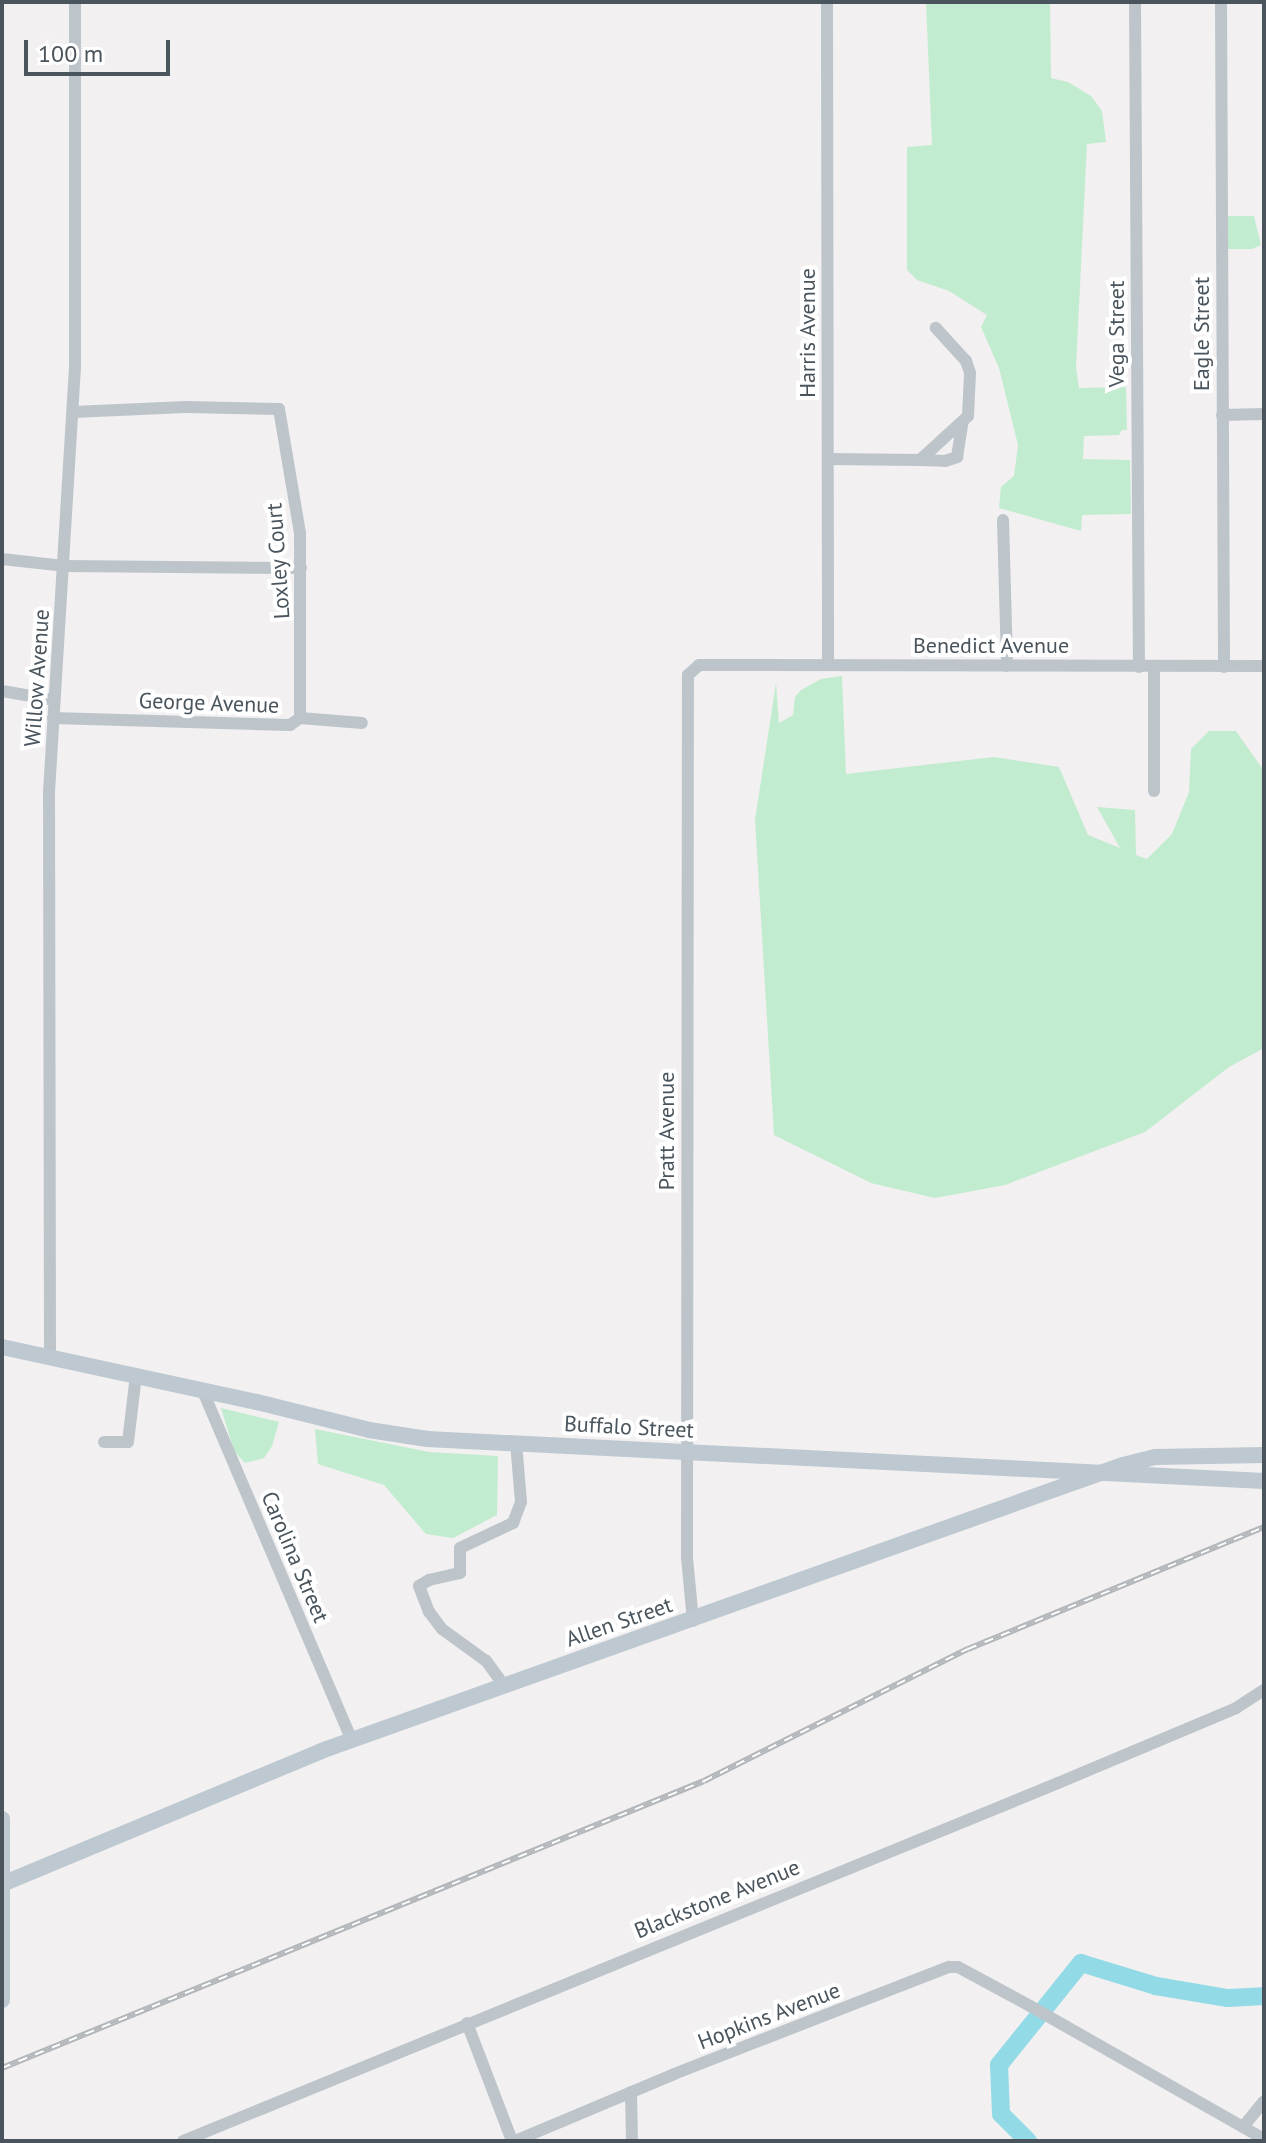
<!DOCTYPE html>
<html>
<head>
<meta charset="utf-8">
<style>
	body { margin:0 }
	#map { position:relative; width:1266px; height:2143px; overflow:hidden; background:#f2f0f0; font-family:"PT Sans",sans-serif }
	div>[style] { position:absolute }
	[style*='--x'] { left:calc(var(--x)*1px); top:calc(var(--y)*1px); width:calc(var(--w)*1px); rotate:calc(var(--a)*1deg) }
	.green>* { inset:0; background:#c2eccf }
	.river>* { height:18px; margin:-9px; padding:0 9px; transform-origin:9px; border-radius:9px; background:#92dae6 }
	.street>* { height:12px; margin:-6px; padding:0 6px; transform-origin:6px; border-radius:6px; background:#bdc5cb }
	.secondary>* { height:16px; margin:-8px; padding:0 8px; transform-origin:8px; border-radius:8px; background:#bdc8d0 }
	.rail>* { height:6px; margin-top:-3px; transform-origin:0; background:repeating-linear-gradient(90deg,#fff 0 9px,#b2b6ba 0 18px); box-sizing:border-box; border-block:2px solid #b2b6ba }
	span { translate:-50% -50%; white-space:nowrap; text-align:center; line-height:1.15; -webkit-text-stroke:8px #fff; paint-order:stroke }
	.street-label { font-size:22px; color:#49545c }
	.frame { position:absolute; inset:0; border:4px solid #49545c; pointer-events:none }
	.scale { position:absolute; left:24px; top:40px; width:146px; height:36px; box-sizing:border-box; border:4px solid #49545c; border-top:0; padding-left:10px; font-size:24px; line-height:28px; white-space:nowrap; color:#49545c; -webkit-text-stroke:6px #fff; paint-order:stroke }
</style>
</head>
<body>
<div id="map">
	<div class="green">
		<div style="clip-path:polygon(926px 2px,1050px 2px,1051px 78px,1068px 82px,1091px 96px,1102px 111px,1106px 142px,1087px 144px,1076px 367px,1079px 388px,1126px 387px,1127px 430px,1122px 430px,1119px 435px,1084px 436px,1083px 459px,1130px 460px,1131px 514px,1082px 515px,1081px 531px,999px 508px,1001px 487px,1014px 476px,1018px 445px,999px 368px,981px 327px,987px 315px,949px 291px,917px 280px,907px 270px,907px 147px,932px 145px)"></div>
		<div style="clip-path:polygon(1228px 216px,1254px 216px,1261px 245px,1252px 249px,1228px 249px)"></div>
		<div style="clip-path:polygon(842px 676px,846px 774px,994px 757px,1059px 767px,1088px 835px,1120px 848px,1097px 807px,1135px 810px,1136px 855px,1147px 859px,1172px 834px,1189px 792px,1191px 749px,1209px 731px,1236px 731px,1264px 771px,1264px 1048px,1229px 1067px,1145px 1132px,1005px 1185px,935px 1198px,871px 1183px,774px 1135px,755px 820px,776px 683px,779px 723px,793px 715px,795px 697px,801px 690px,821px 679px)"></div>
		<div style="clip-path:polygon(221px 1408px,279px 1422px,272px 1446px,264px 1458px,245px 1463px,234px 1451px)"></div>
		<div style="clip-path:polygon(315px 1429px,429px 1452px,498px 1456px,497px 1515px,453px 1538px,426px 1534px,384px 1485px,318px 1464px)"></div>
	</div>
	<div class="river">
		<div style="--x:1028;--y:2141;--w:38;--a:-135"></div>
		<div style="--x:1001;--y:2114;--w:49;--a:-92.3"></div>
		<div style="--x:999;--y:2065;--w:131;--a:-51.2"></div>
		<div style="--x:1081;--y:1963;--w:78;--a:17"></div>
		<div style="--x:1156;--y:1986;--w:73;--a:9.5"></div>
		<div style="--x:1228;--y:1998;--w:36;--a:-3"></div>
	</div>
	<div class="street">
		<div style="--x:827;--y:2;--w:662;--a:89.91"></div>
		<div style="--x:1135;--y:2;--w:665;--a:89.66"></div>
		<div style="--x:1221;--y:2;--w:665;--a:89.74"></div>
		<div style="--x:73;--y:412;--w:113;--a:-2.5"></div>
		<div style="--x:186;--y:407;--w:93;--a:1.2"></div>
		<div style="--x:279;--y:409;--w:126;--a:80.4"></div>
		<div style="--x:300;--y:533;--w:185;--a:90"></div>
		<div style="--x:1222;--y:415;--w:42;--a:-1.4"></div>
		<div style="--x:828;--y:459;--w:92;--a:0.6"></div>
		<div style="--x:920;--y:460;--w:65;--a:-42.5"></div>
		<div style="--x:968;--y:416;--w:43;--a:-87.3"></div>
		<div style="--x:970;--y:373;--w:13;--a:-108"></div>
		<div style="--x:966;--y:361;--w:45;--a:-132.3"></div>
		<div style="--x:920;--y:460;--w:25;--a:2"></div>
		<div style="--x:945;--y:461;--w:13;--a:-18"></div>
		<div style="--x:957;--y:457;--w:36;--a:-81"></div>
		<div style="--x:1003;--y:520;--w:146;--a:88.4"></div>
		<div style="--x:2;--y:559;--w:62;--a:6.4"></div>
		<div style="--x:64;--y:566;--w:237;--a:0.5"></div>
		<div style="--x:1154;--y:667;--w:124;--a:90"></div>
		<div style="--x:2;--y:691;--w:53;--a:9.8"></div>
		<div style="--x:53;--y:718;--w:237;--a:1.7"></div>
		<div style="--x:290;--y:725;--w:12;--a:-35"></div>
		<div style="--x:300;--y:718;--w:62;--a:4.6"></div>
		<div style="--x:50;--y:1356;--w:564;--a:-90.1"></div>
		<div style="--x:49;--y:792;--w:426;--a:-86.5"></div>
		<div style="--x:75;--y:367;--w:365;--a:-90"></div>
		<div style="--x:202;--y:1389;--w:382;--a:66.9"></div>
		<div style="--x:104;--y:1442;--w:24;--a:0"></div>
		<div style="--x:128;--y:1442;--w:67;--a:-83.2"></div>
		<div style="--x:693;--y:1621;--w:64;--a:-95.4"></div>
		<div style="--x:687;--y:1557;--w:882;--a:-89.94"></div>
		<div style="--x:688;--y:675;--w:15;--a:-42"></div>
		<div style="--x:699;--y:665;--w:19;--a:0"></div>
		<div style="--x:718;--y:665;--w:546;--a:0.1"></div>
		<div style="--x:503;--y:1684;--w:29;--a:-126"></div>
		<div style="--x:486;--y:1661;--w:54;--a:-144"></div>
		<div style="--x:442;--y:1629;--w:21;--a:-127"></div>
		<div style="--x:429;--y:1612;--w:28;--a:-111"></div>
		<div style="--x:419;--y:1586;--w:12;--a:-31"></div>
		<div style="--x:429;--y:1580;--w:32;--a:-13"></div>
		<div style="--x:460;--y:1573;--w:25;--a:-90"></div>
		<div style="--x:460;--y:1548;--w:59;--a:-25.3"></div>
		<div style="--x:513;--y:1523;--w:22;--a:-69"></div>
		<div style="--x:521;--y:1502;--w:59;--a:-94.8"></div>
		<div style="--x:467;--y:2023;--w:126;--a:69.1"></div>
		<div style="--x:631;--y:2092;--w:49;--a:88.8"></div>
		<div style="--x:1243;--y:2127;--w:33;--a:-51"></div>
		<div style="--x:183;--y:2141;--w:945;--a:-22.25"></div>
		<div style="--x:1058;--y:1783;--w:193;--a:-22.8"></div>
		<div style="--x:1236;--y:1708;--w:33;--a:-33"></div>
		<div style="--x:515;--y:2141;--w:173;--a:-22.8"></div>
		<div style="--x:674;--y:2074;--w:295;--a:-21.3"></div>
		<div style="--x:949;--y:1967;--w:9;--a:0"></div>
		<div style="--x:958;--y:1967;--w:82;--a:28.4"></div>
		<div style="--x:1030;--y:2006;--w:269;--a:29.6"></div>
	</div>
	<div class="secondary">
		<div style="--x:2;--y:1347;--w:261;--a:12.2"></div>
		<div style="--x:257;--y:1402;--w:115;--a:14"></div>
		<div style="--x:369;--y:1430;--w:59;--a:8.8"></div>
		<div style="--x:427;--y:1439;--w:838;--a:2.87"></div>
		<div style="--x:2;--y:1819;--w:181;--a:90"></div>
		<div style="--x:2;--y:1884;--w:346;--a:-22.6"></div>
		<div style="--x:321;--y:1751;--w:851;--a:-19.63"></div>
		<div style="--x:1123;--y:1465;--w:33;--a:-14"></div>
		<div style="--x:1155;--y:1457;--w:109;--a:-1.1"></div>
	</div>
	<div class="rail">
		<div style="--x:2;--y:2068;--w:758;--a:-22.24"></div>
		<div style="--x:704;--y:1781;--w:295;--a:-26.6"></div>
		<div style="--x:968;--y:1649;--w:320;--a:-22.4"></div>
	</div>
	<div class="street-label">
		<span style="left:808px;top:333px;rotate:-90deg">Harris Avenue</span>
		<span style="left:1117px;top:334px;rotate:-90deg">Vega Street</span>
		<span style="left:1202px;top:334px;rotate:-90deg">Eagle Street</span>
		<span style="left:278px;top:561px;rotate:-94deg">Loxley Court</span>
		<span style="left:991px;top:646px">Benedict Avenue</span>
		<span style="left:37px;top:678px;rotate:-86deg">Willow Avenue</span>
		<span style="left:209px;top:703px;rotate:2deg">George Avenue</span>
		<span style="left:667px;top:1131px;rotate:-90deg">Pratt Avenue</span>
		<span style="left:629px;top:1427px;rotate:3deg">Buffalo Street</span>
		<span style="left:295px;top:1557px;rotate:67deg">Carolina Street</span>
		<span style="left:619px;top:1622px;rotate:-19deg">Allen Street</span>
		<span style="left:717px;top:1899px;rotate:-22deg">Blackstone Avenue</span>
		<span style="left:769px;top:2016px;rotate:-21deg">Hopkins Avenue</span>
	</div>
	<div class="frame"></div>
	<div class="scale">100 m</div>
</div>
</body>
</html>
